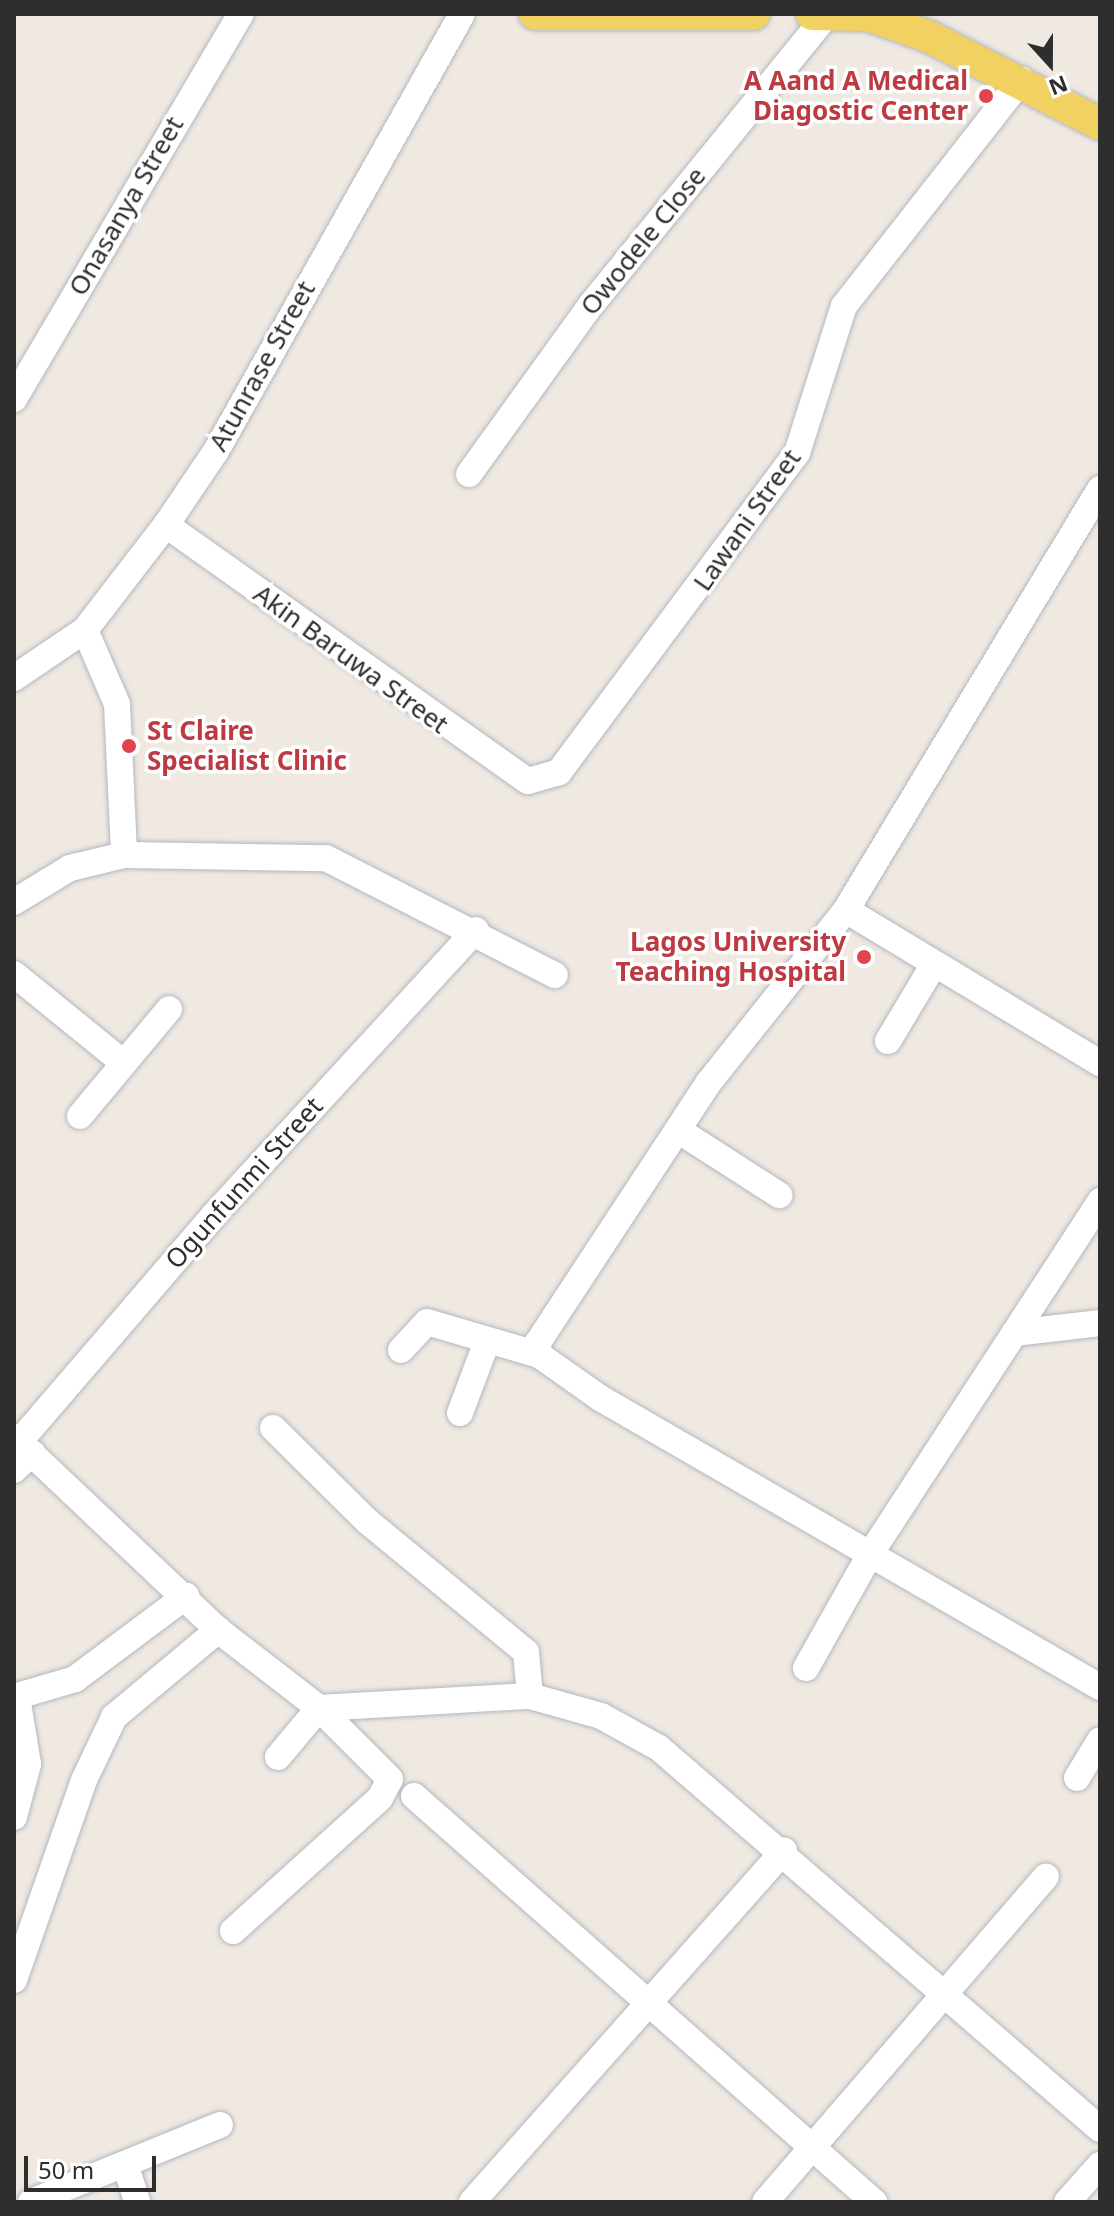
<!DOCTYPE html>
<html>
<head>
<meta charset="utf-8">
<style>
	body { margin:0 }
	#map { position:relative; width:1114px; height:2216px; overflow:hidden; background:#efe9e1; font-family:"Noto Sans",sans-serif }
	div>[style] { position:absolute }
	[style*='--x'] { left:calc(var(--x)*1px); top:calc(var(--y)*1px); width:calc(var(--w)*1px); rotate:calc(var(--a)*1deg) }
	.roads { filter:drop-shadow(0 0 2px #b4b7c1) drop-shadow(0 0 2px #b4b7c1) }
	.minor>* { height:26px; margin:-13px; padding:0 13px; transform-origin:13px; border-radius:13px; background:#fff }
	.major>* { height:32px; margin:-16px; padding:0 16px; transform-origin:16px; border-radius:16px; background:#f2d163 }
	.dots>* { width:22px; height:22px; translate:-50% -50%; box-sizing:border-box; border:4px solid #fff; border-radius:50% }
	span { translate:-50% -50%; white-space:nowrap; text-align:center; line-height:1.15; -webkit-text-stroke:7px #fff; paint-order:stroke }
	.health-label { font-size:26px; color:#be3a42; font-weight:700 }
	.right { translate:-100% -50%; text-align:right }
	.left { translate:0 -50%; text-align:left }
	.street-label { font-size:26px; color:#2e2e2e }
	.frame { position:absolute; inset:0; border:16px solid #2e2e2e; pointer-events:none }
	.north { position:absolute; left:1010px; top:24px; width:80px; height:80px; -webkit-text-stroke:6px #fff; paint-order:stroke; rotate:159deg; font-size:22px; font-weight:700; line-height:32px; text-align:center; color:#2e2e2e }
	.north::after { content:''; display:block; margin:auto; width:28px; height:36px; background:#2e2e2e; clip-path:polygon(50% 0,100% 100%,50% 72%,0 100%) }
	.scale { position:absolute; left:24px; top:2156px; width:132px; height:36px; box-sizing:border-box; border:4px solid #2e2e2e; border-top:0; padding-left:10px; font-size:24px; line-height:28px; white-space:nowrap; color:#2e2e2e; -webkit-text-stroke:6px #fff; paint-order:stroke }
</style>
</head>
<body>
<div id="map">
	<div class="roads">
		<div class="minor">
			<div style="--x:14;--y:399;--w:447;--a:-59.5"></div>
			<div style="--x:469;--y:474;--w:208;--a:-54.2"></div>
			<div style="--x:591;--y:305;--w:374;--a:-50.9"></div>
			<div style="--x:1100;--y:489;--w:492;--a:121.1"></div>
			<div style="--x:846;--y:910;--w:220;--a:128.5"></div>
			<div style="--x:709;--y:1082;--w:311;--a:123.3"></div>
			<div style="--x:538;--y:1342;--w:13;--a:86"></div>
			<div style="--x:539;--y:1355;--w:75;--a:35.2"></div>
			<div style="--x:600;--y:1398;--w:578;--a:30.03"></div>
			<div style="--x:166;--y:525;--w:443;--a:35.3"></div>
			<div style="--x:528;--y:781;--w:32;--a:-16"></div>
			<div style="--x:559;--y:772;--w:398;--a:-53.3"></div>
			<div style="--x:797;--y:453;--w:154;--a:-72.3"></div>
			<div style="--x:844;--y:306;--w:288;--a:-51.9"></div>
			<div style="--x:85;--y:630;--w:81;--a:66.6"></div>
			<div style="--x:117;--y:704;--w:151;--a:87.3"></div>
			<div style="--x:14;--y:678;--w:86;--a:-34.1"></div>
			<div style="--x:85;--y:630;--w:133;--a:-52.4"></div>
			<div style="--x:166;--y:525;--w:89;--a:-56"></div>
			<div style="--x:216;--y:451;--w:501;--a:-60.62"></div>
			<div style="--x:14;--y:902;--w:66;--a:-31.3"></div>
			<div style="--x:70;--y:868;--w:56;--a:-13.5"></div>
			<div style="--x:124;--y:855;--w:202;--a:0.9"></div>
			<div style="--x:326;--y:858;--w:257;--a:27.1"></div>
			<div style="--x:846;--y:910;--w:297;--a:31.1"></div>
			<div style="--x:14;--y:974;--w:138;--a:39.1"></div>
			<div style="--x:888;--y:1041;--w:90;--a:-59.1"></div>
			<div style="--x:80;--y:1116;--w:139;--a:-50.2"></div>
			<div style="--x:681;--y:1132;--w:117;--a:32.7"></div>
			<div style="--x:1014;--y:1333;--w:87;--a:-6.6"></div>
			<div style="--x:401;--y:1350;--w:38;--a:-47"></div>
			<div style="--x:427;--y:1322;--w:117;--a:16.4"></div>
			<div style="--x:460;--y:1413;--w:74;--a:-69.4"></div>
			<div style="--x:273;--y:1428;--w:132;--a:44.7"></div>
			<div style="--x:367;--y:1521;--w:206;--a:39.5"></div>
			<div style="--x:526;--y:1652;--w:44;--a:84.8"></div>
			<div style="--x:14;--y:1437;--w:281;--a:43.4"></div>
			<div style="--x:218;--y:1630;--w:128;--a:37.7"></div>
			<div style="--x:319;--y:1708;--w:211;--a:-3.3"></div>
			<div style="--x:530;--y:1696;--w:74;--a:15.7"></div>
			<div style="--x:601;--y:1716;--w:66;--a:28.9"></div>
			<div style="--x:659;--y:1748;--w:583;--a:40.83"></div>
			<div style="--x:19;--y:1442;--w:299;--a:-49.3"></div>
			<div style="--x:214;--y:1215;--w:387;--a:-47.4"></div>
			<div style="--x:14;--y:1470;--w:25;--a:-43"></div>
			<div style="--x:806;--y:1668;--w:129;--a:-60.6"></div>
			<div style="--x:869;--y:1556;--w:424;--a:-56.9"></div>
			<div style="--x:14;--y:1697;--w:64;--a:-16.4"></div>
			<div style="--x:75;--y:1679;--w:139;--a:-36.8"></div>
			<div style="--x:1077;--y:1778;--w:44;--a:-58.8"></div>
			<div style="--x:414;--y:1796;--w:614;--a:41.43"></div>
			<div style="--x:14;--y:1817;--w:55;--a:-75.2"></div>
			<div style="--x:28;--y:1764;--w:68;--a:-99.3"></div>
			<div style="--x:233;--y:1931;--w:198;--a:-42.1"></div>
			<div style="--x:380;--y:1798;--w:21;--a:-62"></div>
			<div style="--x:390;--y:1779;--w:100;--a:-135"></div>
			<div style="--x:319;--y:1708;--w:64;--a:129.9"></div>
			<div style="--x:14;--y:1980;--w:212;--a:-70.7"></div>
			<div style="--x:84;--y:1780;--w:70;--a:-64.5"></div>
			<div style="--x:114;--y:1717;--w:136;--a:-39.9"></div>
			<div style="--x:125;--y:2164;--w:40;--a:72"></div>
			<div style="--x:31;--y:2202;--w:204;--a:-22.2"></div>
			<div style="--x:472;--y:2202;--w:470;--a:-48.4"></div>
			<div style="--x:765;--y:2202;--w:430;--a:-49.2"></div>
			<div style="--x:1067;--y:2202;--w:50;--a:-48.3"></div>
		</div>
		<div class="major">
			<div style="--x:535;--y:14;--w:219;--a:0"></div>
			<div style="--x:812;--y:14;--w:56;--a:1"></div>
			<div style="--x:868;--y:15;--w:66;--a:19.5"></div>
			<div style="--x:930;--y:37;--w:191;--a:27.1"></div>
		</div>
	</div>
	<div class="dots">
		<div style="left:986px;top:96px;background:#e0444e"></div>
		<div style="left:129px;top:746px;background:#e0444e"></div>
		<div style="left:864px;top:957px;background:#e0444e"></div>
	</div>
	<div class="health-label">
		<span class="right" style="left:968px;top:96px">A Aand A Medical<br>Diagostic Center</span>
		<span class="left" style="left:147px;top:746px">St Claire<br>Specialist Clinic</span>
		<span class="right" style="left:846px;top:957px">Lagos University<br>Teaching Hospital</span>
	</div>
	<div class="street-label">
		<span style="left:126px;top:206px;rotate:-60deg">Onasanya Street</span>
		<span style="left:643px;top:241px;rotate:-51deg">Owodele Close</span>
		<span style="left:262px;top:366px;rotate:-61deg">Atunrase Street</span>
		<span style="left:747px;top:520px;rotate:-55deg">Lawani Street</span>
		<span style="left:351px;top:659px;rotate:36deg">Akin Baruwa Street</span>
		<span style="left:244px;top:1183px;rotate:-48deg">Ogunfunmi Street</span>
	</div>
	<div class="frame"></div>
	<div class="north">N</div>
	<div class="scale">50 m</div>
</div>
</body>
</html>
